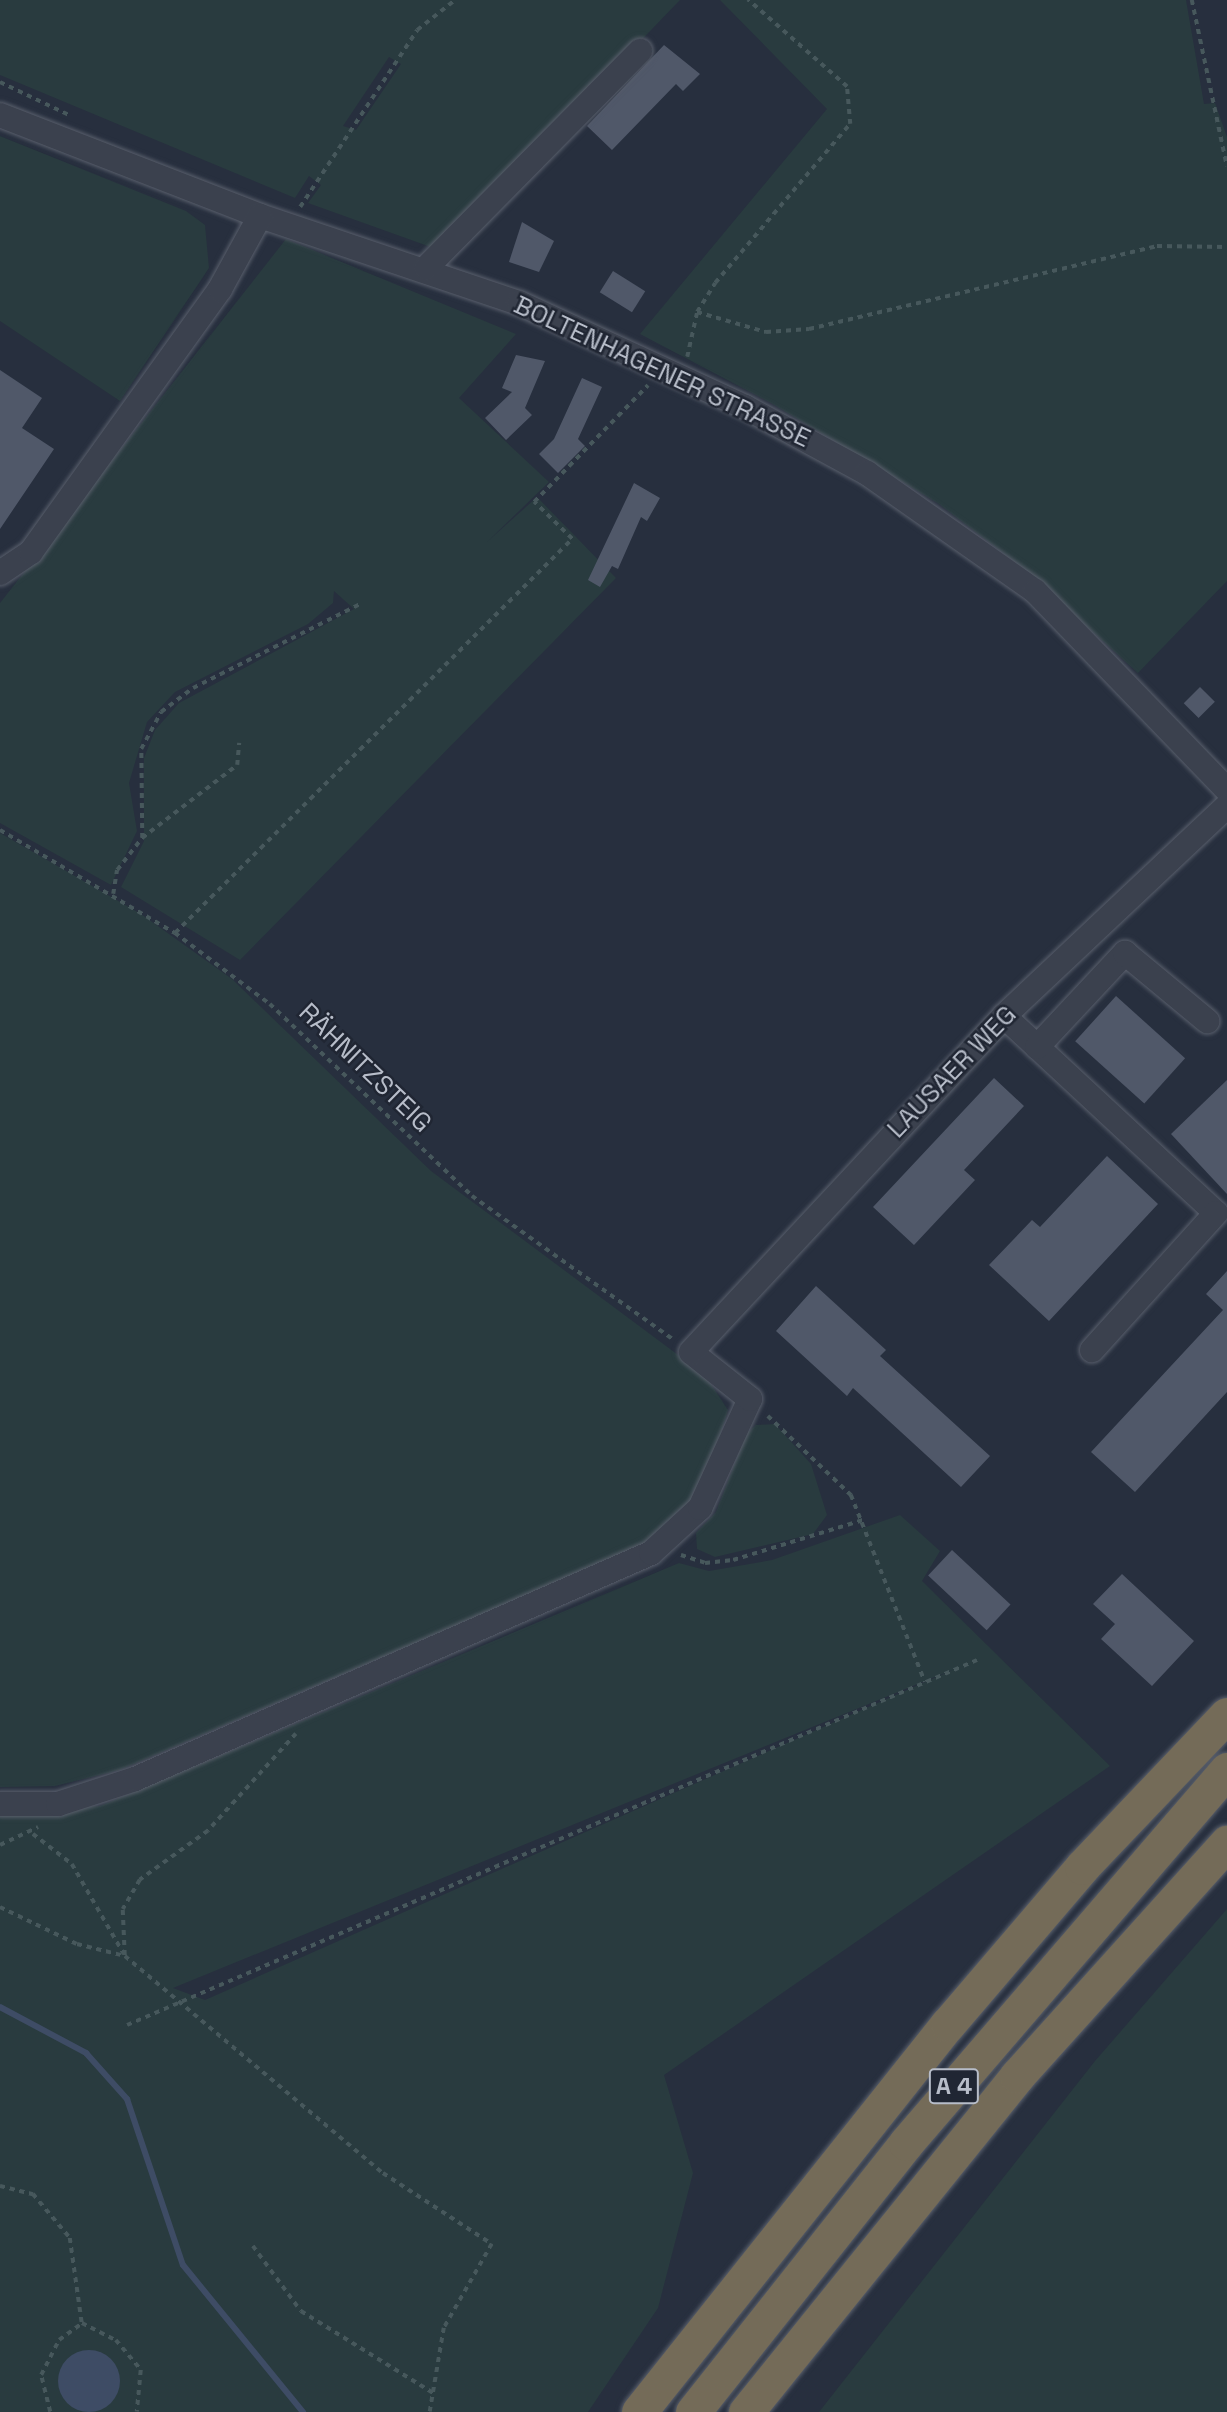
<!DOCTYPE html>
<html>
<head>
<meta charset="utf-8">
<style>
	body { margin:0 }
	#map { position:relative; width:1227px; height:2412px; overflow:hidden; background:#272f3e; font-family:"Space Grotesk",sans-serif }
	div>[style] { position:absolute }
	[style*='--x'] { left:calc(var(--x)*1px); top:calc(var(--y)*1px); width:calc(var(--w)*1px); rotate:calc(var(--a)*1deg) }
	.green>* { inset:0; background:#293b3f }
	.water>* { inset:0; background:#3e4c65 }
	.round { border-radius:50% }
	.stream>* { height:6px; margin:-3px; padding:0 3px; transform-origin:3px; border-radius:3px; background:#3e4c65 }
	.building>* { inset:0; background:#505869; transform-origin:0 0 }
	.path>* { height:3.5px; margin-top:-1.75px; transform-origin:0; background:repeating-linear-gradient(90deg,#47585c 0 5px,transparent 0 10px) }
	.roads { filter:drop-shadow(0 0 2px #595f6c) drop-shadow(0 0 2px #595f6c) }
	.minor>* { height:24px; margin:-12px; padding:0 12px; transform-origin:12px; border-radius:12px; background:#3b414e }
	.highway>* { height:35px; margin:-17.5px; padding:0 17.5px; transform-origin:17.5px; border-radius:17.5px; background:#746b58 }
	span { translate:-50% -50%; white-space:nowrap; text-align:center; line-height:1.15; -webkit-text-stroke:5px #202633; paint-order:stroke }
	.shield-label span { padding:2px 5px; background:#202633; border:2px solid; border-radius:5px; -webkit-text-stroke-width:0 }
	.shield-label { font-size:24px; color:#b7bdc9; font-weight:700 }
	.street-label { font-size:26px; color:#b7bdc9 }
</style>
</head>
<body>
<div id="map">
	<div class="green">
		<div style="clip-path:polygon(evenodd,0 0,680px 0,439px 250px,308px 203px,321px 185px,309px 176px,295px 198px,0 75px,0 0,389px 57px,401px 64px,356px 130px,343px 126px,389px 57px)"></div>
		<div style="clip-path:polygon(720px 0,1186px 0,1204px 104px,1215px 103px,1227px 137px,1227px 581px,1138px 673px,1020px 566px,939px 504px,771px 403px,640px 334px,827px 109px)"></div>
		<div style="clip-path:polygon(0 136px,186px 211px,205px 225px,209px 268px,120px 401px,0 321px)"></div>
		<div style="clip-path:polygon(286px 239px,516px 334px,459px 398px,549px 482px,487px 542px,537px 497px,616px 578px,240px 960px,121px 887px,144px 841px,144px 758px,155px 730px,179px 703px,354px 609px,334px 591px,333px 603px,308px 624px,175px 692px,147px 722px,129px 783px,137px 831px,111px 885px,0 823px,0 603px)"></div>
		<div style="clip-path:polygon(0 833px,141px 914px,232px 979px,431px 1171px,705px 1375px,728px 1410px,713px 1460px,684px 1515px,650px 1542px,120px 1770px,55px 1786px,0 1787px)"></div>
		<div style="clip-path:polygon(775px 1424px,811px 1464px,827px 1515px,813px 1534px,715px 1557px,697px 1549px,696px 1533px,716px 1512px,746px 1434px,756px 1425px)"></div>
		<div style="clip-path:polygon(evenodd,900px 1515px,940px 1551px,922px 1581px,1110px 1766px,664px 2075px,693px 2173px,658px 2308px,588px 2412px,0 2412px,0 1812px,100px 1806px,679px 1563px,709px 1571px,772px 1560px,900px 1515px,957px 1668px,205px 2000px,173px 1988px,957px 1668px)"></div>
		<div style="clip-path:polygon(1227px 1909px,1227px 2412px,819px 2412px,1095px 2061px)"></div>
	</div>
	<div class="water">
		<div class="round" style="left:58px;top:2350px;width:62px;height:62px"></div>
	</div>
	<div class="stream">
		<div style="--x:0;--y:2007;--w:98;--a:28.1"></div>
		<div style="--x:86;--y:2053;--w:62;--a:48.3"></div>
		<div style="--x:127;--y:2099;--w:175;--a:71.4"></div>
		<div style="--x:183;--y:2265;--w:190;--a:50.8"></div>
	</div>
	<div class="building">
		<div style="clip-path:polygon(664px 45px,700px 74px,683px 91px,676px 84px,612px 150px,587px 126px)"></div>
		<div style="clip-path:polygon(522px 222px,554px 241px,539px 272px,509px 262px)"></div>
		<div style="left:613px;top:271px;width:38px;height:25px;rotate:32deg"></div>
		<div style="clip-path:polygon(516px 355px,545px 361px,525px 408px,532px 415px,506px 440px,485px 418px,512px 392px,502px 388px)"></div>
		<div style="clip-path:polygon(0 370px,42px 398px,22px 428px,54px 449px,0 529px)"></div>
		<div style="clip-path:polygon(582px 378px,602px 387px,578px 439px,585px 446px,558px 473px,539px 454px,554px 439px)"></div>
		<div style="clip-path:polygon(634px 483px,660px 498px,647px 521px,641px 517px,618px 569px,612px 566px,600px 587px,588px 580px)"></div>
		<div style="left:1200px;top:687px;width:21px;height:23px;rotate:45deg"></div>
		<div style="left:1116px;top:996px;width:93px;height:61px;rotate:42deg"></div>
		<div style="clip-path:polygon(994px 1078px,1024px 1106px,964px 1170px,975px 1180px,914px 1245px,873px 1207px)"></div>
		<div style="clip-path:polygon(1227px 1080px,1227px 1194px,1171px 1134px)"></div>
		<div style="clip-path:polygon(1107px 1156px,1158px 1204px,1049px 1321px,989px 1265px,1032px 1220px,1040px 1227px)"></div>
		<div style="clip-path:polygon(1227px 1271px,1227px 1392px,1135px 1492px,1091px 1452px,1223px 1310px,1206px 1294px)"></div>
		<div style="clip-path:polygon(816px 1286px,886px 1350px,880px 1356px,990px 1456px,961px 1487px,853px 1388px,847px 1396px,776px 1331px)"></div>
		<div style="left:952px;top:1550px;width:80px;height:35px;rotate:43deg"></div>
		<div style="clip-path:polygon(1122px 1574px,1194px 1641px,1152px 1686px,1101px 1639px,1115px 1624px,1093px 1604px)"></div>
	</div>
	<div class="path">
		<div style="--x:1192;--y:0;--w:170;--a:78.1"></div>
		<div style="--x:0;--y:82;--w:76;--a:25.6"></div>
		<div style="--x:300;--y:207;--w:212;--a:-56.5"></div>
		<div style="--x:417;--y:30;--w:48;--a:-38.3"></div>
		<div style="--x:697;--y:312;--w:72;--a:16.2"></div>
		<div style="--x:766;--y:332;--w:43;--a:-4"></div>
		<div style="--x:809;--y:329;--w:358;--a:-13.4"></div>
		<div style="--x:1157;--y:246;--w:70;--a:0.8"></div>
		<div style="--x:687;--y:357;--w:46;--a:-77.5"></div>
		<div style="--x:697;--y:312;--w:34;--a:-58"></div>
		<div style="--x:715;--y:283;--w:209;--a:-49.7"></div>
		<div style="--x:850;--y:124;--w:37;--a:-95"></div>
		<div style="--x:847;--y:87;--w:132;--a:-138.7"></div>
		<div style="--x:0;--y:830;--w:203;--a:30.5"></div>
		<div style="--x:175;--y:933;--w:119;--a:36.8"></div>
		<div style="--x:270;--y:1004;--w:279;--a:43.5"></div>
		<div style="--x:472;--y:1196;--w:248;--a:35.5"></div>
		<div style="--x:142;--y:838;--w:89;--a:-90.6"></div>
		<div style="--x:141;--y:749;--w:42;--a:-61.6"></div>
		<div style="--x:161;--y:712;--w:40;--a:-37"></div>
		<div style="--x:193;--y:688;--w:187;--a:-26.7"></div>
		<div style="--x:113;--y:894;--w:24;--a:-81"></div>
		<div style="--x:117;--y:870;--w:41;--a:-52"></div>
		<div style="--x:142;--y:838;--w:120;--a:-37.5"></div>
		<div style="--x:237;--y:765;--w:22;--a:-85"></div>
		<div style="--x:175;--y:933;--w:559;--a:-44.78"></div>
		<div style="--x:572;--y:539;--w:53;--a:-135.8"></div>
		<div style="--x:534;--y:502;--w:163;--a:-45.7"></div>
		<div style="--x:768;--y:1416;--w:115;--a:43.6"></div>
		<div style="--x:851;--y:1495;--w:201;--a:68.4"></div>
		<div style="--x:681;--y:1555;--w:25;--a:18"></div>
		<div style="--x:705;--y:1563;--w:28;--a:-6"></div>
		<div style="--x:733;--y:1560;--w:136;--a:-17.1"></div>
		<div style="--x:296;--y:1734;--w:131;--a:132.2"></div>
		<div style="--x:208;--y:1831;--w:84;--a:144.2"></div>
		<div style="--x:140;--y:1880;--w:34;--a:120"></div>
		<div style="--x:123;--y:1910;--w:46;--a:87.5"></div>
		<div style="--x:125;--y:1956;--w:337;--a:40.1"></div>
		<div style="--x:383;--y:2173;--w:130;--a:33.1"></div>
		<div style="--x:492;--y:2244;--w:97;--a:119.7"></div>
		<div style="--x:444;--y:2328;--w:85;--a:99.5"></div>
		<div style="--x:33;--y:1834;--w:49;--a:37.6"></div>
		<div style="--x:72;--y:1864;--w:104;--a:60"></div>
		<div style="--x:0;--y:1845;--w:42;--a:-25.3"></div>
		<div style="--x:0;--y:1907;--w:85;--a:25.7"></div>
		<div style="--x:77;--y:1944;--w:49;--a:14"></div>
		<div style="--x:127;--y:2025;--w:925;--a:-23.24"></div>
		<div style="--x:0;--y:2186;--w:34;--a:14"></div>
		<div style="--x:33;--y:2194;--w:57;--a:49.9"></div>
		<div style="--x:70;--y:2238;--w:86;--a:82"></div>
		<div style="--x:253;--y:2246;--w:81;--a:53.6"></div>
		<div style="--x:301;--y:2311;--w:158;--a:31.8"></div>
		<div style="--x:82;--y:2323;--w:38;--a:27"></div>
		<div style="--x:116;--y:2340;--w:39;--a:50"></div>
		<div style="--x:141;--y:2370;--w:42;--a:95.4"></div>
		<div style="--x:50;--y:2412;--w:38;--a:-104"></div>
		<div style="--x:41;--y:2375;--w:39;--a:-63"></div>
		<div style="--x:59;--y:2340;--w:29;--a:-36"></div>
	</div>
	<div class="roads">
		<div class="minor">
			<div style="--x:0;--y:115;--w:279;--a:21.2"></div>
			<div style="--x:260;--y:216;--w:273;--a:18.6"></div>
			<div style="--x:519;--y:303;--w:249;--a:24.7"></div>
			<div style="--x:745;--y:407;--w:139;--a:28.4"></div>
			<div style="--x:867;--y:473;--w:205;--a:35.1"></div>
			<div style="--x:1035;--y:591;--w:277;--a:46"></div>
			<div style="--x:426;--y:268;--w:305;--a:-45.4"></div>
			<div style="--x:0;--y:573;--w:37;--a:-34"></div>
			<div style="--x:31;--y:552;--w:324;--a:-54.3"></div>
			<div style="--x:220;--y:289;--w:83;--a:-61.3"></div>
			<div style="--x:1004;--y:1016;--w:289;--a:42.9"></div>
			<div style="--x:1216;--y:1213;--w:185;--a:132.1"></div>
			<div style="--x:1037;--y:1047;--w:129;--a:-46.9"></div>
			<div style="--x:1125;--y:953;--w:107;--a:39.7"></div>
			<div style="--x:0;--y:1804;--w:58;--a:0"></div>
			<div style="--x:58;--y:1804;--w:81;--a:-18"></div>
			<div style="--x:135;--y:1779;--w:563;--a:-23.65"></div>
			<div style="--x:651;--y:1553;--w:67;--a:-42.6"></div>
			<div style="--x:700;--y:1508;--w:120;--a:-65.4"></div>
			<div style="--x:750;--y:1399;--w:75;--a:-141.5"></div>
			<div style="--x:691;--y:1352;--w:459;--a:-47"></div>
			<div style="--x:1004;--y:1016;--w:306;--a:-43.3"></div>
		</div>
		<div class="highway">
			<div style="--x:639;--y:2412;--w:496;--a:-51.5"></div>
			<div style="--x:948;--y:2024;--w:206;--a:-49.5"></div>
			<div style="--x:1082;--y:1867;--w:210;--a:-46.4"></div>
			<div style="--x:693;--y:2412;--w:343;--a:-51.6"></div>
			<div style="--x:906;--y:2143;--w:492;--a:-49.3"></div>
			<div style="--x:746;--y:2412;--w:432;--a:-51.1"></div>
			<div style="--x:1017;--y:2076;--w:314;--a:-48"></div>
		</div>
	</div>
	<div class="shield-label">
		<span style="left:954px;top:2086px">A 4</span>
	</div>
	<div class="street-label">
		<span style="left:662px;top:372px;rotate:25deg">BOLTENHAGENER STRASSE</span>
		<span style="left:365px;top:1068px;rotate:44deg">RÄHNITZSTEIG</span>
		<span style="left:952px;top:1072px;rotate:-46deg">LAUSAER WEG</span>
	</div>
</div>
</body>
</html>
